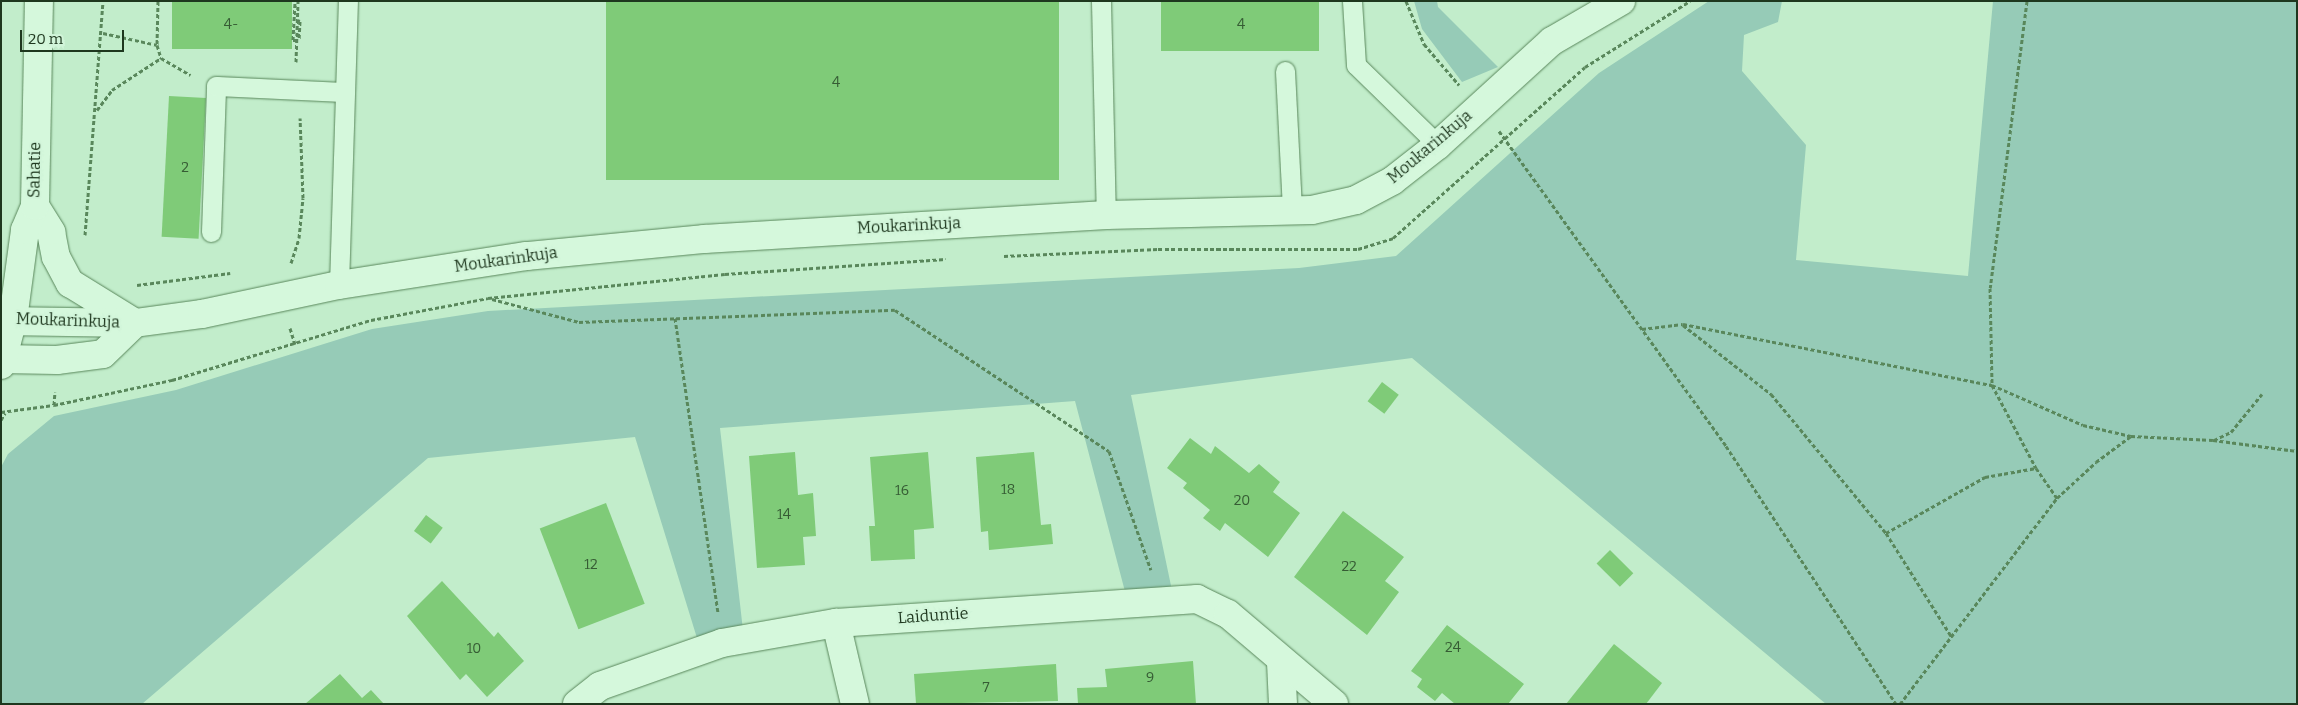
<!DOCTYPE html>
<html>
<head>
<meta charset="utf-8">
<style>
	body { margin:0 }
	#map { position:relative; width:2298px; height:705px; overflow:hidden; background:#c2edcb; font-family:Bitter,serif }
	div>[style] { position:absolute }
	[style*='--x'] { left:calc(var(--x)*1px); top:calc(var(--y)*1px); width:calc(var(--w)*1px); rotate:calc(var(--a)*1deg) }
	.green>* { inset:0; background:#96cbb7 }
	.building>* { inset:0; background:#7fcb78; transform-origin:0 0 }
	.path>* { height:3px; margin-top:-1.5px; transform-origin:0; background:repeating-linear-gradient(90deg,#59875b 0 4px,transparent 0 6.5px) }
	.roads { filter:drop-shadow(0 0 1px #59875b) drop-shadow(0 0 1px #59875b) }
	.lane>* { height:19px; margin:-9.5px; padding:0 9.5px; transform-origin:9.5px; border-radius:9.5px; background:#d5f8dc }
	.street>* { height:28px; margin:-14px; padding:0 14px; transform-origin:14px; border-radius:14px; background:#d5f8dc }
	.secondary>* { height:28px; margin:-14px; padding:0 14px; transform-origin:14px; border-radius:14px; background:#d5f8dc }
	.path-bridge>* { height:3px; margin-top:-1.5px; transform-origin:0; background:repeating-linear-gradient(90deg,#59875b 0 4px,transparent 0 6.5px) }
	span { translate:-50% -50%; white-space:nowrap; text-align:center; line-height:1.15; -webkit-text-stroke:4px #d1f5d9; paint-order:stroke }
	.number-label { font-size:14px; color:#365c34 }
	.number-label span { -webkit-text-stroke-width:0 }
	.street-label { font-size:16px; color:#1e371e }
	.frame { position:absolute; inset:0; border:2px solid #1e371e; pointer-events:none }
	.scale { position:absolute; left:20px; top:30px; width:104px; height:22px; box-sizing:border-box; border:2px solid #1e371e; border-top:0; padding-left:6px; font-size:15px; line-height:18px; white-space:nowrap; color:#1e371e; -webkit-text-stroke:4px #d1f5d9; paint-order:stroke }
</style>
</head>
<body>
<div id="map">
	<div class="green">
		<div style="clip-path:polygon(1414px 1px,1437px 1px,1438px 7px,1498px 67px,1462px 82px,1422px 29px)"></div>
		<div style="clip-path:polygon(1709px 1px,1782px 1px,1778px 22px,1744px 35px,1742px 71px,1806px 145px,1796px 260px,1968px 276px,1993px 1px,2297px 1px,2297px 704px,1826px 704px,1412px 358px,1131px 395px,1174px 600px,1128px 603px,1075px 401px,720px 428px,744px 639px,701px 651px,635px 437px,428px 458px,142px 704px,1px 704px,1px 467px,8px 454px,54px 416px,176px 390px,372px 329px,488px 311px,1299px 268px,1396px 256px,1599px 73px)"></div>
	</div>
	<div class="building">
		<div style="left:172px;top:1px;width:120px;height:48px"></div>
		<div style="left:606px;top:1px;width:453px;height:179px"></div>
		<div style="left:1161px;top:1px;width:158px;height:50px"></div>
		<div style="left:169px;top:96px;width:37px;height:141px;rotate:3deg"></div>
		<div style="left:1382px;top:382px;width:21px;height:24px;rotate:37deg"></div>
		<div style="clip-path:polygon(1190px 438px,1211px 454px,1215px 446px,1249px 473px,1259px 464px,1280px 482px,1273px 492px,1300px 513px,1268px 557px,1225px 523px,1220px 531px,1203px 518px,1210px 510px,1183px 488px,1187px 483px,1167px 468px)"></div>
		<div style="clip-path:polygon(795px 452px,798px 495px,813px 493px,816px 536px,803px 537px,805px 565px,757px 568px,749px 456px)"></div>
		<div style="clip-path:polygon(928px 452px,934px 528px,914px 530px,915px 559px,871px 561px,869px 526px,875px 526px,870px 457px)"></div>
		<div style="clip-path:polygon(1034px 452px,1041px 525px,1051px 524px,1053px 544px,989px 550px,988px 531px,981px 532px,976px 457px)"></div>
		<div style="left:606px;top:503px;width:108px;height:71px;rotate:69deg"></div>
		<div style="clip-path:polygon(1343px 511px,1404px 557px,1385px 581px,1399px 592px,1367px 635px,1294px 577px)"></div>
		<div style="left:426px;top:515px;width:21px;height:20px;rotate:37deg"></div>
		<div style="left:1610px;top:550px;width:33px;height:19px;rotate:45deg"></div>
		<div style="clip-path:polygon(442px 581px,494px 637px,498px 632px,524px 661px,487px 697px,466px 674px,460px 680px,407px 616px)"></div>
		<div style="clip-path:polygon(1447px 625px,1524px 684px,1508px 704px,1455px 704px,1442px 693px,1435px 701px,1417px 687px,1422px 679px,1411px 671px)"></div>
		<div style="clip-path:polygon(1614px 644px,1662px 683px,1646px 704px,1566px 704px)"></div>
		<div style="clip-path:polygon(1193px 661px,1196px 704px,1078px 704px,1077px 688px,1107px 687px,1105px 669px)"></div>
		<div style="clip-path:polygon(1056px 664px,1058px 701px,916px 704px,914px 674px)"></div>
		<div style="clip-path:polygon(340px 674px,362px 698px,371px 690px,384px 704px,305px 704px)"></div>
	</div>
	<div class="path">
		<div style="--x:158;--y:1;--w:44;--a:91.3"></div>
		<div style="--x:157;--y:45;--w:14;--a:73"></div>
		<div style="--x:161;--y:58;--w:34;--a:30"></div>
		<div style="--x:1406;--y:1;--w:47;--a:67.3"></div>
		<div style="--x:1424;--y:44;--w:54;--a:49.5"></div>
		<div style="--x:2027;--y:1;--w:289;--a:97.3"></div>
		<div style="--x:1990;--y:288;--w:97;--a:88.8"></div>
		<div style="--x:1992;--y:385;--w:94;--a:62.1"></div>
		<div style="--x:2036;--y:468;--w:37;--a:55"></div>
		<div style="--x:297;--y:20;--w:3;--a:18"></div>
		<div style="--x:300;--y:21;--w:19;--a:93"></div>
		<div style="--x:103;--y:33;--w:55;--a:12.5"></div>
		<div style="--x:293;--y:40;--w:39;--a:-87"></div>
		<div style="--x:296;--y:62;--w:61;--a:-88.1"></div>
		<div style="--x:97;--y:110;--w:25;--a:-53"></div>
		<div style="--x:112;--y:90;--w:59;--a:-33.1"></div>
		<div style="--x:1499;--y:131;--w:388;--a:54.2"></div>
		<div style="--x:1726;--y:446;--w:309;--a:56.6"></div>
		<div style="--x:85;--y:235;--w:235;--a:-85.6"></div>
		<div style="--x:1004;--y:256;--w:154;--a:-2.6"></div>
		<div style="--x:1158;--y:249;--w:200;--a:0"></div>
		<div style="--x:1358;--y:249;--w:37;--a:-17"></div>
		<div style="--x:1393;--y:238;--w:257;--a:-41.7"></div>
		<div style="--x:1585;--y:67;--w:124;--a:-32.2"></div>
		<div style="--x:291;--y:263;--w:26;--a:-72"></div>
		<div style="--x:299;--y:238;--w:40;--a:-84.3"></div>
		<div style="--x:303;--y:198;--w:80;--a:-92.1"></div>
		<div style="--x:137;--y:285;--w:94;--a:-7.4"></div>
		<div style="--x:492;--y:299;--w:90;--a:14.8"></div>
		<div style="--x:579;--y:322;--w:316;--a:-2.2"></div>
		<div style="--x:895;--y:310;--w:256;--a:33.4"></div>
		<div style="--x:1109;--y:451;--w:126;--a:70.6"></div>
		<div style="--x:675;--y:318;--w:297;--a:81.7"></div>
		<div style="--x:1683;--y:325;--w:112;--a:38.1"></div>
		<div style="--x:1771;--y:394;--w:180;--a:50.4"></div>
		<div style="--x:1886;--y:533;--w:122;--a:57.7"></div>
		<div style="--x:290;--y:328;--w:17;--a:73"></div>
		<div style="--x:1642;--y:329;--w:41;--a:-7"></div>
		<div style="--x:1683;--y:324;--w:315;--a:11.2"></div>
		<div style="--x:1992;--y:385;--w:99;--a:23.7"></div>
		<div style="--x:2083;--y:425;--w:49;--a:12.9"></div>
		<div style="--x:54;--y:405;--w:13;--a:-86"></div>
		<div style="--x:1;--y:412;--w:53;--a:-7.5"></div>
		<div style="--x:54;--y:405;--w:121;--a:-12"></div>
		<div style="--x:172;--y:380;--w:208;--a:-16.8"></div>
		<div style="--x:371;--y:320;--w:119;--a:-10.6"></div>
		<div style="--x:488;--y:298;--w:238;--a:-5.8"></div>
		<div style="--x:725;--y:274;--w:221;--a:-3.9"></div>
		<div style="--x:1;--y:420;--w:8;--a:-60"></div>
		<div style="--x:2214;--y:440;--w:19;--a:-25"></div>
		<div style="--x:2231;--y:432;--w:49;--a:-50.8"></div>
		<div style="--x:1886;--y:533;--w:114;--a:-29.5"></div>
		<div style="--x:1985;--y:477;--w:52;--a:-10"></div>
		<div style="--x:1900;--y:704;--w:259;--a:-52.7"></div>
		<div style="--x:2057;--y:498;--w:53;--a:-42.7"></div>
		<div style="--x:2096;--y:462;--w:44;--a:-36.6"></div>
		<div style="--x:2131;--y:436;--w:82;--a:2.8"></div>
		<div style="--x:2213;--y:440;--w:85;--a:7.5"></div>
	</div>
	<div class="roads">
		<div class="lane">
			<div style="--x:1101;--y:1;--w:214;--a:88.7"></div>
			<div style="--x:1352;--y:1;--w:64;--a:86.4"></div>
			<div style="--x:1356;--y:65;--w:115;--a:44.3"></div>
			<div style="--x:1285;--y:71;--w:139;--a:87.1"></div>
			<div style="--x:211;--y:232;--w:146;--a:-88"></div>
			<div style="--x:216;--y:86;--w:128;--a:2.7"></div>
			<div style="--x:339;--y:285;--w:284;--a:-88.2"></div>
		</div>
		<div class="street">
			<div style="--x:35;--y:206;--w:31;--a:58"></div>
			<div style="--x:51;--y:232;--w:25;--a:79"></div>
			<div style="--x:56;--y:257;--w:30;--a:62"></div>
			<div style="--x:70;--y:283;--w:76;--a:31.6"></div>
			<div style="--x:1;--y:321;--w:134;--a:0.9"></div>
			<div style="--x:135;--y:323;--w:68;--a:-7.7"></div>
			<div style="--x:202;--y:314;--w:140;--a:-12"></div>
			<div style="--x:339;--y:285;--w:190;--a:-8.8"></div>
			<div style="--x:527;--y:256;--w:178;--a:-5.5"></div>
			<div style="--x:704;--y:239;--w:403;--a:-3.4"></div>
			<div style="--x:1106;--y:215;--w:206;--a:-1.4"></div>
			<div style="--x:1312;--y:210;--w:45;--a:-12.8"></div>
			<div style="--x:1356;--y:200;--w:41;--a:-27.8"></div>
			<div style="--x:1392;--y:181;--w:58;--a:-38"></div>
			<div style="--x:1438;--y:145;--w:154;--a:-42.4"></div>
			<div style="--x:1552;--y:41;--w:80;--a:-30.1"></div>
			<div style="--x:1;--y:359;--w:56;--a:1"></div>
			<div style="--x:57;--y:360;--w:46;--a:-7.4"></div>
			<div style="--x:103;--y:354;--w:45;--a:-44.1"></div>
			<div style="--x:836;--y:623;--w:83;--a:76.8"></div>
			<div style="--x:1281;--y:662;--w:42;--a:87.3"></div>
			<div style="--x:577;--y:704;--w:29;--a:-38"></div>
			<div style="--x:600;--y:686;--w:129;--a:-19.4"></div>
			<div style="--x:722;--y:643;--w:116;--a:-10"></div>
			<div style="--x:836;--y:623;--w:362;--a:-3.8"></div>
			<div style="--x:1197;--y:599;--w:34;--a:26"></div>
			<div style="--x:1228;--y:614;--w:139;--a:40.3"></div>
		</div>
		<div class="secondary">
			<div style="--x:1;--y:365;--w:48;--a:-75.4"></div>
			<div style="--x:13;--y:319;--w:90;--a:-82.3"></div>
			<div style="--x:25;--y:230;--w:26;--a:-67"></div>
			<div style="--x:35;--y:206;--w:205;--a:-88.9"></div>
		</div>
	</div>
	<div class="path-bridge">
		<div style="--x:293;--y:40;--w:6;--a:0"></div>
	</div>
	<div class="number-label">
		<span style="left:231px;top:25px">4-</span>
		<span style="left:1241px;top:25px">4</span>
		<span style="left:836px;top:83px">4</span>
		<span style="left:185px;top:168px">2</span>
		<span style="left:1008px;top:490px">18</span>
		<span style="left:902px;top:491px">16</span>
		<span style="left:1242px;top:501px">20</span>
		<span style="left:784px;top:515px">14</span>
		<span style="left:591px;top:565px">12</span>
		<span style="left:1349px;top:567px">22</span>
		<span style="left:1453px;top:648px">24</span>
		<span style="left:474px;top:649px">10</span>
		<span style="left:1150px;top:678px">9</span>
		<span style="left:986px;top:688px">7</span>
	</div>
	<div class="street-label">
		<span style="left:1430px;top:147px;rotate:-40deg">Moukarinkuja</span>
		<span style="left:35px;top:170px;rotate:-89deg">Sahatie</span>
		<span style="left:909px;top:226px;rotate:-3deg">Moukarinkuja</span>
		<span style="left:506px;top:260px;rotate:-8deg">Moukarinkuja</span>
		<span style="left:68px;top:321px;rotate:2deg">Moukarinkuja</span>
		<span style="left:933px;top:616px;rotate:-4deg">Laiduntie</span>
	</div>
	<div class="frame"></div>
	<div class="scale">20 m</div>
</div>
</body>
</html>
